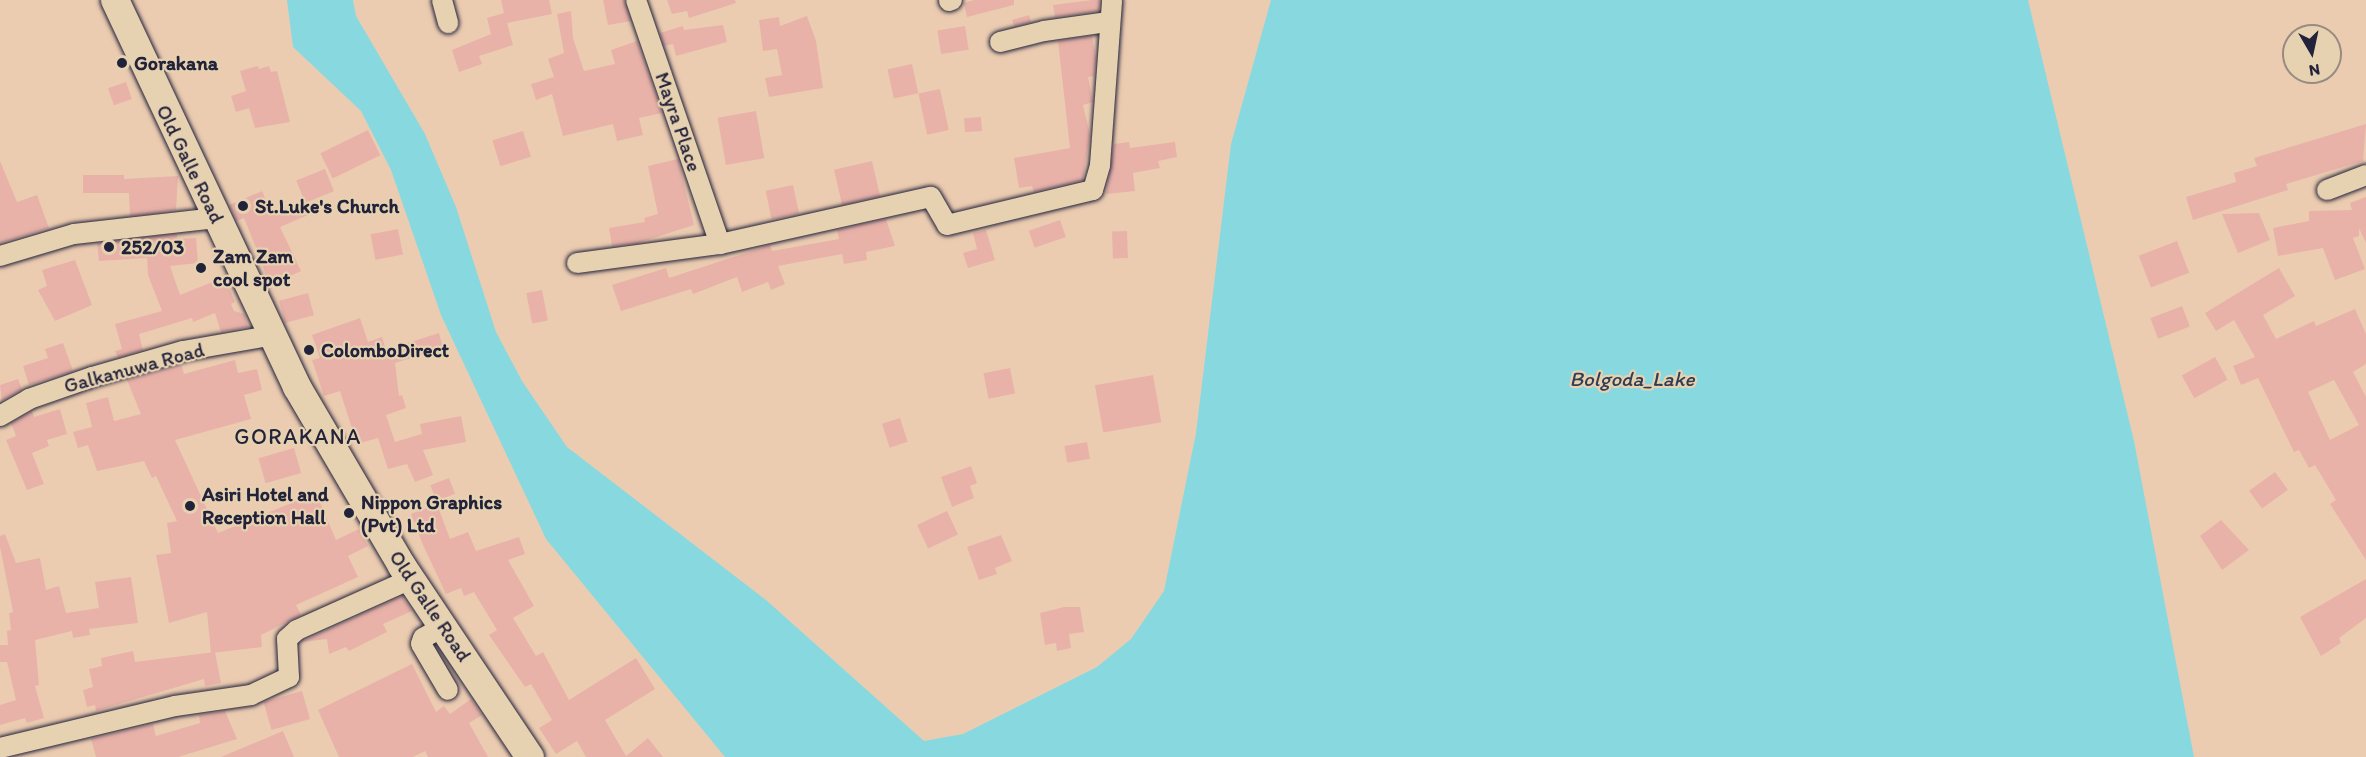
<!DOCTYPE html>
<html>
<head>
<meta charset="utf-8">
<style>
	body { margin:0 }
	#map { position:relative; width:2366px; height:757px; overflow:hidden; background:#ecccb1; font-family:Itim,sans-serif }
	div>[style] { position:absolute }
	[style*='--x'] { left:calc(var(--x)*1px); top:calc(var(--y)*1px); width:calc(var(--w)*1px); rotate:calc(var(--a)*1deg) }
	.water>* { inset:0; background:#87d9df }
	.building>* { inset:0; background:#e8b2a9; transform-origin:0 0 }
	.roads { filter:drop-shadow(0 0 2px #22223b) drop-shadow(0 0 2px #22223b) }
	.minor>* { height:20px; margin:-10px; padding:0 10px; transform-origin:10px; border-radius:10px; background:#e6d1b0 }
	.highway>* { height:28px; margin:-14px; padding:0 14px; transform-origin:14px; border-radius:14px; background:#e6d1b0 }
	.dots>* { width:16px; height:16px; translate:-50% -50%; box-sizing:border-box; border:3px solid #e6d1b0; border-radius:50% }
	span { translate:-50% -50%; white-space:nowrap; text-align:center; line-height:1.15; -webkit-text-stroke:4.5px #e6d1b0; paint-order:stroke }
	.poi-label { font-size:20px; color:#22223b; font-weight:700 }
	.left { translate:0 -50%; text-align:left }
	.street-label { font-size:20px; color:#22223b }
	.water-label { font-size:21px; color:#313d54; font-style:italic }
	.quarter-label { font-size:22px; color:#22223b; letter-spacing:1.5px }
	.north { position:absolute; left:2282px; top:24px; width:60px; height:60px; box-sizing:border-box; background:#e6d1b0; border:2px solid #988b81; border-radius:50%; rotate:171deg; font-size:16px; font-weight:700; line-height:24px; text-align:center; color:#22223b }
	.north::after { content:''; display:block; margin:auto; width:21px; height:27px; background:#22223b; clip-path:polygon(50% 0,100% 100%,50% 72%,0 100%) }
</style>
</head>
<body>
<div id="map">
	<div class="water">
		<div style="clip-path:polygon(287px 0,353px 0,356px 16px,425px 134px,456px 207px,496px 332px,522px 381px,567px 447px,766px 600px,924px 741px,963px 734px,1097px 667px,1131px 639px,1164px 591px,1196px 433px,1231px 144px,1271px 0,2028px 0,2134px 441px,2194px 757px,725px 757px,546px 539px,441px 315px,391px 170px,361px 111px,293px 47px)"></div>
	</div>
	<div class="building">
		<div style="clip-path:polygon(501px 0,549px 0,552px 14px,507px 23px,513px 45px,479px 56px,482px 64px,459px 72px,452px 50px,491px 34px,487px 18px,504px 13px)"></div>
		<div style="clip-path:polygon(603px 0,624px 0,631px 21px,608px 25px)"></div>
		<div style="clip-path:polygon(667px 0,735px 0,736px 3px,689px 18px,687px 11px,672px 14px)"></div>
		<div style="clip-path:polygon(974px 0,1014px 0,1014px 5px,967px 17px,964px 3px)"></div>
		<div style="clip-path:polygon(1092px 0,1100px 0,1099px 11px,1055px 17px,1053px 5px)"></div>
		<div style="clip-path:polygon(571px 11px,573px 38px,584px 71px,615px 64px,611px 50px,637px 41px,662px 113px,639px 118px,643px 135px,617px 141px,613px 124px,563px 136px,552px 94px,536px 100px,531px 84px,554px 77px,548px 59px,564px 53px,557px 14px)"></div>
		<div style="clip-path:polygon(1029px 15px,1031px 22px,1014px 26px,1012px 20px)"></div>
		<div style="clip-path:polygon(807px 16px,816px 41px,823px 88px,769px 97px,765px 78px,782px 75px,777px 49px,763px 51px,759px 20px,779px 17px,780px 26px)"></div>
		<div style="clip-path:polygon(723px 25px,727px 42px,676px 56px,673px 44px,664px 46px,660px 33px,683px 26px,684px 30px)"></div>
		<div style="left:965px;top:26px;width:24px;height:28px;rotate:81deg"></div>
		<div style="clip-path:polygon(1092px 36px,1096px 58px,1094px 76px,1088px 77px,1093px 102px,1083px 105px,1090px 135px,1083px 180px,1034px 192px,1032px 186px,1019px 188px,1014px 158px,1070px 148px,1058px 41px)"></div>
		<div style="left:912px;top:64px;width:30px;height:25px;rotate:78deg"></div>
		<div style="clip-path:polygon(258px 66px,259px 69px,269px 66px,271px 72px,277px 71px,290px 122px,255px 128px,249px 108px,236px 112px,231px 96px,246px 91px,240px 71px)"></div>
		<div style="left:126px;top:82px;width:18px;height:19px;rotate:71deg"></div>
		<div style="left:940px;top:89px;width:42px;height:22px;rotate:78deg"></div>
		<div style="left:756px;top:111px;width:48px;height:39px;rotate:80deg"></div>
		<div style="left:981px;top:117px;width:14px;height:17px;rotate:86deg"></div>
		<div style="clip-path:polygon(2366px 124px,2363px 161px,2286px 184px,2288px 190px,2193px 220px,2186px 197px,2236px 182px,2234px 173px,2257px 166px,2254px 158px)"></div>
		<div style="left:368px;top:130px;width:28px;height:53px;rotate:64deg"></div>
		<div style="left:523px;top:131px;width:27px;height:32px;rotate:73deg"></div>
		<div style="clip-path:polygon(1129px 142px,1130px 148px,1175px 142px,1177px 157px,1158px 161px,1160px 168px,1133px 173px,1135px 191px,1106px 194px,1114px 144px)"></div>
		<div style="clip-path:polygon(678px 159px,694px 225px,638px 243px,612px 246px,609px 228px,645px 222px,644px 218px,658px 214px,648px 166px)"></div>
		<div style="clip-path:polygon(0 161px,17px 202px,37px 195px,49px 228px,0 243px)"></div>
		<div style="left:872px;top:161px;width:36px;height:39px;rotate:77deg"></div>
		<div style="left:325px;top:169px;width:24px;height:31px;rotate:68deg"></div>
		<div style="clip-path:polygon(83px 175px,124px 175px,124px 179px,178px 176px,176px 210px,130px 216px,129px 193px,83px 193px)"></div>
		<div style="left:793px;top:185px;width:29px;height:28px;rotate:78deg"></div>
		<div style="clip-path:polygon(262px 191px,272px 214px,303px 202px,308px 215px,280px 227px,301px 271px,269px 286px,262px 263px,278px 256px,260px 258px,244px 218px,237px 221px,229px 205px)"></div>
		<div style="clip-path:polygon(2366px 197px,2366px 243px,2359px 228px,2359px 236px,2353px 238px,2365px 269px,2335px 280px,2323px 248px,2278px 256px,2273px 228px,2309px 221px,2309px 211px,2352px 210px,2350px 203px)"></div>
		<div style="clip-path:polygon(2259px 213px,2270px 240px,2238px 253px,2222px 214px)"></div>
		<div style="clip-path:polygon(886px 219px,895px 246px,866px 252px,867px 260px,844px 264px,842px 254px,778px 266px,785px 284px,771px 290px,768px 282px,742px 292px,737px 277px,693px 294px,691px 289px,621px 311px,612px 285px,666px 268px,669px 278px,770px 245px,772px 251px,839px 239px,837px 230px)"></div>
		<div style="left:1060px;top:220px;width:18px;height:33px;rotate:71deg"></div>
		<div style="left:398px;top:229px;width:26px;height:28px;rotate:79deg"></div>
		<div style="clip-path:polygon(986px 230px,995px 260px,968px 268px,963px 253px,977px 249px,973px 233px)"></div>
		<div style="left:1127px;top:231px;width:27px;height:15px;rotate:88deg"></div>
		<div style="clip-path:polygon(177px 234px,177px 239px,196px 238px,198px 263px,170px 266px,180px 295px,225px 277px,235px 302px,231px 304px,234px 311px,244px 314px,248px 327px,221px 332px,215px 313px,193px 322px,192px 318px,139px 334px,143px 350px,118px 357px,115px 351px,122px 349px,115px 324px,162px 311px,148px 275px,147px 258px,99px 261px,97px 243px)"></div>
		<div style="left:2177px;top:241px;width:34px;height:41px;rotate:69deg"></div>
		<div style="clip-path:polygon(75px 260px,92px 305px,55px 321px,38px 290px,47px 286px,42px 270px)"></div>
		<div style="clip-path:polygon(evenodd,2279px 268px,2295px 296px,2263px 315px,2276px 339px,2314px 321px,2316px 326px,2355px 309px,2366px 334px,2366px 364px,2353px 372px,2366px 397px,2366px 560px,2330px 504px,2336px 500px,2315px 465px,2309px 468px,2299px 450px,2294px 452px,2258px 378px,2241px 385px,2233px 366px,2255px 357px,2234px 320px,2216px 331px,2205px 313px,2279px 268px,2334px 380px,2359px 425px,2330px 440px,2308px 392px,2334px 380px)"></div>
		<div style="left:542px;top:290px;width:31px;height:16px;rotate:79deg"></div>
		<div style="left:308px;top:293px;width:23px;height:30px;rotate:75deg"></div>
		<div style="left:2182px;top:306px;width:22px;height:34px;rotate:69deg"></div>
		<div style="clip-path:polygon(360px 318px,368px 342px,382px 337px,386px 350px,439px 333px,443px 348px,395px 363px,399px 396px,402px 395px,406px 408px,386px 415px,395px 442px,422px 434px,420px 424px,461px 416px,466px 442px,423px 450px,433px 475px,415px 482px,407px 464px,388px 469px,378px 438px,357px 444px,340px 391px,324px 396px,312px 360px,320px 358px,312px 335px)"></div>
		<div style="clip-path:polygon(63px 343px,73px 371px,29px 385px,23px 366px,48px 358px,45px 349px)"></div>
		<div style="left:2215px;top:357px;width:26px;height:38px;rotate:61deg"></div>
		<div style="clip-path:polygon(235px 360px,238px 373px,257px 369px,262px 390px,244px 395px,251px 419px,175px 440px,218px 533px,316px 493px,336px 540px,359px 529px,368px 546px,348px 556px,358px 577px,296px 605px,301px 615px,261px 635px,262px 647px,211px 653px,207px 612px,169px 623px,156px 555px,171px 553px,167px 523px,177px 521px,156px 476px,152px 478px,144px 461px,97px 471px,88px 445px,78px 448px,73px 432px,92px 427px,86px 403px,108px 397px,114px 421px,141px 414px,127px 380px,181px 364px,184px 374px)"></div>
		<div style="left:1010px;top:368px;width:26px;height:27px;rotate:79deg"></div>
		<div style="left:1153px;top:375px;width:48px;height:59px;rotate:80deg"></div>
		<div style="clip-path:polygon(18px 379px,22px 389px,2px 401px,0 385px)"></div>
		<div style="clip-path:polygon(60px 409px,67px 434px,47px 440px,49px 446px,32px 453px,44px 484px,27px 490px,6px 440px,16px 436px,11px 423px,32px 411px,34px 417px)"></div>
		<div style="left:900px;top:418px;width:25px;height:19px;rotate:72deg"></div>
		<div style="left:1087px;top:442px;width:17px;height:23px;rotate:80deg"></div>
		<div style="left:294px;top:448px;width:26px;height:37px;rotate:74deg"></div>
		<div style="clip-path:polygon(971px 466px,977px 483px,970px 486px,974px 498px,952px 507px,941px 477px)"></div>
		<div style="left:2275px;top:472px;width:22px;height:32px;rotate:54deg"></div>
		<div style="left:449px;top:478px;width:17px;height:20px;rotate:69deg"></div>
		<div style="clip-path:polygon(437px 504px,450px 539px,468px 532px,476px 551px,519px 537px,525px 554px,508px 560px,534px 606px,513px 618px,536px 656px,543px 652px,569px 700px,636px 658px,655px 689px,605px 720px,626px 756px,648px 738px,663px 757px,586px 757px,577px 741px,556px 754px,539px 728px,552px 720px,531px 684px,525px 687px,489px 635px,497px 630px,474px 592px,464px 596px,461px 588px,446px 594px,423px 545px,411px 514px)"></div>
		<div style="left:947px;top:511px;width:26px;height:33px;rotate:65deg"></div>
		<div style="clip-path:polygon(2221px 520px,2249px 550px,2222px 570px,2200px 536px)"></div>
		<div style="clip-path:polygon(5px 534px,16px 563px,40px 558px,46px 590px,59px 586px,66px 613px,99px 608px,95px 582px,131px 577px,138px 623px,89px 629px,90px 635px,73px 638px,72px 631px,35px 640px,39px 685px,35px 686px,44px 718px,27px 723px,25px 718px,0 725px,0 705px,16px 700px,7px 662px,0 662px,0 645px,8px 645px,7px 631px,11px 630px,9px 613px,13px 612px,0 547px,0 536px)"></div>
		<div style="clip-path:polygon(1001px 535px,1012px 561px,995px 568px,997px 574px,979px 580px,967px 547px)"></div>
		<div style="clip-path:polygon(2366px 579px,2366px 618px,2339px 638px,2341px 643px,2321px 656px,2300px 617px)"></div>
		<div style="clip-path:polygon(402px 596px,412px 611px,383px 624px,387px 632px,349px 651px,346px 647px,329px 654px,327px 639px,301px 642px)"></div>
		<div style="clip-path:polygon(1064px 607px,1080px 607px,1084px 632px,1069px 634px,1071px 648px,1057px 651px,1056px 643px,1045px 645px,1040px 613px)"></div>
		<div style="clip-path:polygon(133px 651px,135px 662px,215px 652px,221px 683px,205px 686px,204px 679px,96px 711px,95px 705px,87px 707px,83px 690px,93px 687px,89px 669px,102px 666px,101px 658px)"></div>
		<div style="clip-path:polygon(412px 664px,436px 712px,444px 706px,450px 714px,471px 699px,482px 715px,469px 723px,488px 757px,428px 757px,425px 751px,413px 757px,339px 757px,318px 710px)"></div>
		<div style="left:302px;top:691px;width:29px;height:40px;rotate:74deg"></div>
		<div style="clip-path:polygon(225px 711px,237px 739px,178px 757px,96px 757px,91px 739px,153px 724px,156px 736px,200px 723px,199px 715px)"></div>
		<div style="clip-path:polygon(283px 731px,294px 757px,221px 757px)"></div>
	</div>
	<div class="roads">
		<div class="minor">
			<div style="--x:442;--y:0;--w:24;--a:75"></div>
			<div style="--x:636;--y:0;--w:258;--a:71"></div>
			<div style="--x:949;--y:1;--w:3;--a:-18"></div>
			<div style="--x:1000;--y:42;--w:45;--a:-14"></div>
			<div style="--x:1044;--y:31;--w:65;--a:-8"></div>
			<div style="--x:2327;--y:190;--w:42;--a:-21"></div>
			<div style="--x:0;--y:256;--w:77;--a:-16.6"></div>
			<div style="--x:74;--y:234;--w:143;--a:-6.4"></div>
			<div style="--x:577;--y:263;--w:144;--a:-7.6"></div>
			<div style="--x:720;--y:244;--w:216;--a:-12.6"></div>
			<div style="--x:931;--y:197;--w:32;--a:60"></div>
			<div style="--x:947;--y:225;--w:150;--a:-13.5"></div>
			<div style="--x:1093;--y:190;--w:26;--a:-74"></div>
			<div style="--x:1100;--y:165;--w:165;--a:-85.8"></div>
			<div style="--x:0;--y:416;--w:34;--a:-30"></div>
			<div style="--x:29;--y:399;--w:67;--a:-19.2"></div>
			<div style="--x:92;--y:377;--w:95;--a:-15.9"></div>
			<div style="--x:183;--y:351;--w:93;--a:-9.9"></div>
			<div style="--x:444;--y:626;--w:24;--a:150"></div>
			<div style="--x:423;--y:638;--w:6;--a:108"></div>
			<div style="--x:421;--y:644;--w:53;--a:59.6"></div>
			<div style="--x:0;--y:748;--w:180;--a:-13.5"></div>
			<div style="--x:175;--y:706;--w:77;--a:-8.2"></div>
			<div style="--x:251;--y:695;--w:42;--a:-25.3"></div>
			<div style="--x:289;--y:677;--w:38;--a:-93"></div>
			<div style="--x:287;--y:639;--w:13;--a:-42"></div>
			<div style="--x:297;--y:630;--w:125;--a:-24.1"></div>
		</div>
		<div class="highway">
			<div style="--x:115;--y:0;--w:428;--a:64.8"></div>
			<div style="--x:297;--y:387;--w:208;--a:59.6"></div>
			<div style="--x:402;--y:566;--w:230;--a:56.2"></div>
		</div>
	</div>
	<div class="dots">
		<div style="left:122px;top:63px;background:#22223b"></div>
		<div style="left:243px;top:206px;background:#22223b"></div>
		<div style="left:109px;top:247px;background:#22223b"></div>
		<div style="left:201px;top:268px;background:#22223b"></div>
		<div style="left:309px;top:350px;background:#22223b"></div>
		<div style="left:190px;top:506px;background:#22223b"></div>
		<div style="left:349px;top:513px;background:#22223b"></div>
	</div>
	<div class="poi-label">
		<span class="left" style="left:134px;top:63px">Gorakana</span>
		<span class="left" style="left:255px;top:206px">St.Luke's Church</span>
		<span class="left" style="left:121px;top:247px">252/03</span>
		<span class="left" style="left:213px;top:268px">Zam Zam<br>cool spot</span>
		<span class="left" style="left:321px;top:350px">ColomboDirect</span>
		<span class="left" style="left:202px;top:506px">Asiri Hotel and<br>Reception Hall</span>
		<span class="left" style="left:361px;top:514px">Nippon Graphics<br>(Pvt) Ltd</span>
	</div>
	<div class="street-label">
		<span style="left:678px;top:122px;rotate:71deg">Mayra Place</span>
		<span style="left:190px;top:164px;rotate:64deg">Old Galle Road</span>
		<span style="left:134px;top:368px;rotate:-15deg">Galkanuwa Road</span>
		<span style="left:430px;top:606px;rotate:56deg">Old Galle Road</span>
	</div>
	<div class="water-label">
		<span style="left:1632px;top:379px">Bolgoda_Lake</span>
	</div>
	<div class="quarter-label">
		<span style="left:298px;top:437px">GORAKANA</span>
	</div>
	<div class="north">N</div>
</div>
</body>
</html>
